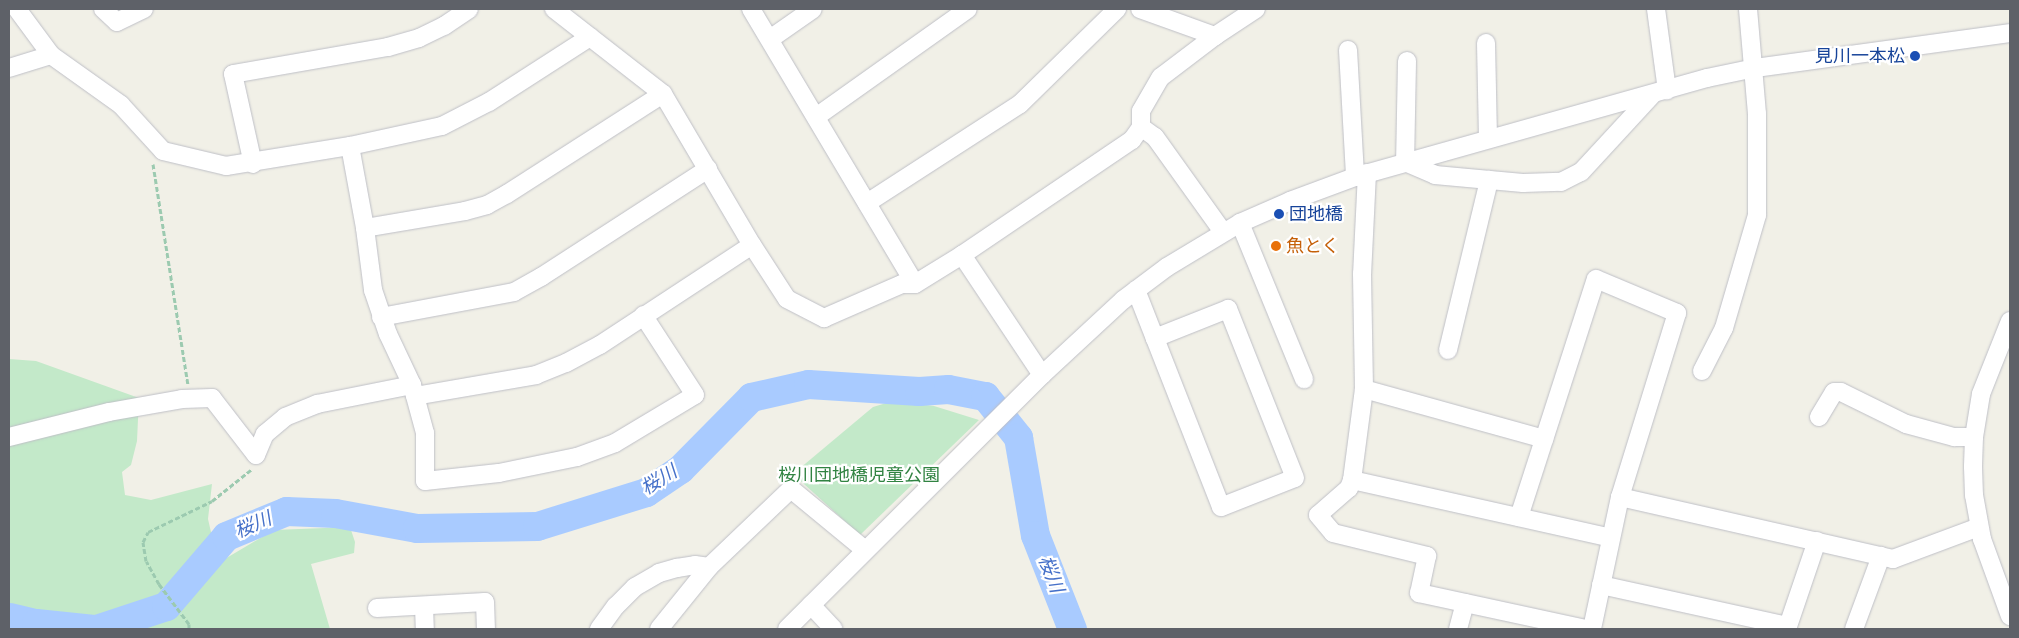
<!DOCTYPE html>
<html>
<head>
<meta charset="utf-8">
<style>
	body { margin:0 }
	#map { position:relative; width:2019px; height:638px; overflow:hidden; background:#f1f0e7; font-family:Mulish,"Noto Sans JP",sans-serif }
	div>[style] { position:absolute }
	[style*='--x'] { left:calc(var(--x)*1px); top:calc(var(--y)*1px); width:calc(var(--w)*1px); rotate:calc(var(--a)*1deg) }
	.green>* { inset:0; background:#c3e9c9 }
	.river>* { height:29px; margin:-14.5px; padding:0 14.5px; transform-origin:14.5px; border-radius:14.5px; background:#a9cbff }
	.path>* { height:3px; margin-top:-1.5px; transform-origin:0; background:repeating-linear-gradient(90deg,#9ccab0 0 5px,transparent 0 7.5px) }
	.roads { filter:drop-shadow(0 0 1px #bebfc6) drop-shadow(0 0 1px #bebfc6) }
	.minor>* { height:18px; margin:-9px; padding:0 9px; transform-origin:9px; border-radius:9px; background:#fff }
	.dots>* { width:14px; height:14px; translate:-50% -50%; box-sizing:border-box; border:2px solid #fff; border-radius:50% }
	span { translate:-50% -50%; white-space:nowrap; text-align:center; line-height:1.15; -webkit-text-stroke:4.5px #fff; paint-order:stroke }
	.transit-label { font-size:18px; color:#164399 }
	.right { translate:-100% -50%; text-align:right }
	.left { translate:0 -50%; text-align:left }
	.food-label { font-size:18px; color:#c56008 }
	.park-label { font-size:18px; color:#318342 }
	.water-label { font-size:19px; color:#4570c9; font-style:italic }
	.frame { position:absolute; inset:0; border:10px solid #5e6168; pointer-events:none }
</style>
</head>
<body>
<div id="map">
	<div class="green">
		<div style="clip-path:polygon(9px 359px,36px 361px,139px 398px,137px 441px,131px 465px,122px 472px,125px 495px,151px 500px,212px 484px,208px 519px,218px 563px,274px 530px,350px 527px,355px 542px,354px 553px,311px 564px,330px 629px,9px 629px)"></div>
		<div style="clip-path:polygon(893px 401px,934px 406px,979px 420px,860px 535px,793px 474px,873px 407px)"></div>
	</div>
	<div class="river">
		<div style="--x:9;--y:617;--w:28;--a:13"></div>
		<div style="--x:36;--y:623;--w:58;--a:5.9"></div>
		<div style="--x:96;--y:629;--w:74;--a:-18.2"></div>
		<div style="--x:166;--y:606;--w:92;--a:-49.4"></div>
		<div style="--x:226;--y:536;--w:65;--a:-22.6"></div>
		<div style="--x:286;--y:511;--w:49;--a:2.3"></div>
		<div style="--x:335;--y:513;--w:83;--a:10.4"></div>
		<div style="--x:417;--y:528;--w:120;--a:-1"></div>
		<div style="--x:537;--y:526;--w:114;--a:-17.3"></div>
		<div style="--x:646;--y:492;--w:41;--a:-34.1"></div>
		<div style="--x:680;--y:469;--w:101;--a:-45.4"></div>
		<div style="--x:751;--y:397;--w:58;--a:-12.8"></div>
		<div style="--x:808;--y:384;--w:111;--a:3.6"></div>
		<div style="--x:919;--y:391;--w:29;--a:-4"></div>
		<div style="--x:948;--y:389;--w:38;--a:11"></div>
		<div style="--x:985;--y:396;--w:53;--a:51.2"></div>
		<div style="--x:1018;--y:437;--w:99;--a:80.2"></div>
		<div style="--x:1035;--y:535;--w:101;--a:68.5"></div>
	</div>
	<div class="path">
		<div style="--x:153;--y:164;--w:224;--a:81"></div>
		<div style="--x:189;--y:629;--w:5;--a:-90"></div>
		<div style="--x:189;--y:624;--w:50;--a:-126.9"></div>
		<div style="--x:159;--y:584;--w:26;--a:-119"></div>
		<div style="--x:146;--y:561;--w:19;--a:-99"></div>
		<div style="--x:143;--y:542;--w:11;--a:-63"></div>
		<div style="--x:148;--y:532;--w:71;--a:-25.8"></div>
		<div style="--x:212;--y:501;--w:51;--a:-38.7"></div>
	</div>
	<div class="roads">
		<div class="minor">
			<div style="--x:17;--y:9;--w:57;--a:53.5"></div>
			<div style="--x:103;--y:9;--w:19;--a:43"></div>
			<div style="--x:117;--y:22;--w:30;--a:-26"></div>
			<div style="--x:554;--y:9;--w:138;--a:37.9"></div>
			<div style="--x:663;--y:94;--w:175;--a:59.5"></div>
			<div style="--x:752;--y:245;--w:64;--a:57.1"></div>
			<div style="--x:787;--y:299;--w:42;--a:27.2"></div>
			<div style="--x:824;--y:318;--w:85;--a:-23.6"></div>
			<div style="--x:902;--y:284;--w:13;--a:0"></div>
			<div style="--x:915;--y:284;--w:55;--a:-31.7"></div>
			<div style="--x:962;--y:255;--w:205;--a:-34.1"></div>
			<div style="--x:1132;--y:140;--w:16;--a:-55"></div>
			<div style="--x:1141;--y:127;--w:16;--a:-90"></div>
			<div style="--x:1141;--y:111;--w:39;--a:-60"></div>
			<div style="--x:1161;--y:77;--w:68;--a:-37.2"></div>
			<div style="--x:1215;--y:36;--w:49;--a:-33.4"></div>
			<div style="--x:751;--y:9;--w:320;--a:59.2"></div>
			<div style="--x:1140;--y:9;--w:80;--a:19.8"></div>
			<div style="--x:1656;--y:9;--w:82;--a:82.3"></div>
			<div style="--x:770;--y:39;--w:52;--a:-34.9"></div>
			<div style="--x:1486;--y:43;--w:96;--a:88.8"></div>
			<div style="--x:1348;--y:50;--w:127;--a:86.8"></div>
			<div style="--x:1407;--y:61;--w:101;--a:91.1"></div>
			<div style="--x:1405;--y:162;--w:33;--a:23"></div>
			<div style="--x:1435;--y:175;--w:88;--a:5.2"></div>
			<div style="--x:1523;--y:183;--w:38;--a:-2"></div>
			<div style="--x:1561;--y:182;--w:22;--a:-27"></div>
			<div style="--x:1581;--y:172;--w:106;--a:-47.3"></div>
			<div style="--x:9;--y:68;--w:44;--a:-17.2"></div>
			<div style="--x:51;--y:55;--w:86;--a:35.5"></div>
			<div style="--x:121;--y:105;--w:62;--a:47.6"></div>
			<div style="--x:163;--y:151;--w:65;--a:13.4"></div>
			<div style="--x:226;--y:166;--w:126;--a:-9.2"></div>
			<div style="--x:350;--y:146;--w:94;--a:-12.3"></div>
			<div style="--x:442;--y:126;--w:53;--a:-27.1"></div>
			<div style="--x:489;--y:102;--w:120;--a:-32.8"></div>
			<div style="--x:816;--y:117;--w:186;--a:-35.4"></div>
			<div style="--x:1141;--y:127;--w:17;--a:36"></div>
			<div style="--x:1155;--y:137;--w:117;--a:54.4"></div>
			<div style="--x:350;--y:146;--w:83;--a:79.6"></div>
			<div style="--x:365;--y:228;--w:63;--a:82.6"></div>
			<div style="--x:373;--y:290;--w:46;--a:71.2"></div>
			<div style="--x:388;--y:334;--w:56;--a:64.8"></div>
			<div style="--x:412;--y:385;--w:50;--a:74.8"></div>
			<div style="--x:425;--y:433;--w:48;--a:90"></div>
			<div style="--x:425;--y:481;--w:74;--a:-6.2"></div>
			<div style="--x:499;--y:473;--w:80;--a:-11.6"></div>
			<div style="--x:577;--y:457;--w:40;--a:-20.2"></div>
			<div style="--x:615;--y:443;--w:93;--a:-31"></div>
			<div style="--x:695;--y:395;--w:95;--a:-123"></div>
			<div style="--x:253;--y:164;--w:92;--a:-102.5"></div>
			<div style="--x:233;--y:74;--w:157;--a:-9.9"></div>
			<div style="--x:388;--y:47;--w:32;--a:-16"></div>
			<div style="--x:419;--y:38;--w:28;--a:-26"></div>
			<div style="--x:444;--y:26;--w:30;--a:-34"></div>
			<div style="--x:1367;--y:173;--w:101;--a:92.8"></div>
			<div style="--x:1362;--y:274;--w:115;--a:89"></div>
			<div style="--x:1364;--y:389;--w:92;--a:97.5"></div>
			<div style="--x:1352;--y:480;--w:9;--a:111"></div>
			<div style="--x:1349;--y:488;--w:41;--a:138.9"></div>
			<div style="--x:1318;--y:515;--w:23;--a:50"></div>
			<div style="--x:1333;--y:533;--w:97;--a:13.7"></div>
			<div style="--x:1427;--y:556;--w:38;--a:102"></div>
			<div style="--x:1419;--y:593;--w:170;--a:12.2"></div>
			<div style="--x:867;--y:203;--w:182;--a:-32.9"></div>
			<div style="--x:1020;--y:104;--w:136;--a:-44.4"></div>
			<div style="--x:1240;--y:223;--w:169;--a:67.7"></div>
			<div style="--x:365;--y:228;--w:101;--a:-9.6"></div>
			<div style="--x:465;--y:211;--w:23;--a:-15"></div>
			<div style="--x:487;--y:205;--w:23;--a:-29"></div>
			<div style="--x:507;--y:194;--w:185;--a:-32.7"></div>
			<div style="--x:962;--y:255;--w:144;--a:56.3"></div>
			<div style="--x:1136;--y:290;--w:233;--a:68.6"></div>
			<div style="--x:1221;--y:507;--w:79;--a:-21.4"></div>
			<div style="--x:1295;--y:478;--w:182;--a:-111.6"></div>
			<div style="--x:1228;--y:309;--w:79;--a:158.3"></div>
			<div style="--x:381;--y:317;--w:135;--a:-10.6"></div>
			<div style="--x:514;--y:292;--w:31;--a:-29"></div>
			<div style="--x:541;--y:277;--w:199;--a:-32.9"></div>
			<div style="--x:2010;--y:321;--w:79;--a:111.7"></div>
			<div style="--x:1981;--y:394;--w:44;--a:99.2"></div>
			<div style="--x:1974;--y:437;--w:30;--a:92"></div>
			<div style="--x:1973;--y:467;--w:28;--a:88"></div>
			<div style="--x:1974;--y:495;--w:45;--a:79.7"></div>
			<div style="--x:1982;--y:539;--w:82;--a:70"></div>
			<div style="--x:1448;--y:350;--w:175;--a:-76.4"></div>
			<div style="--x:1702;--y:371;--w:48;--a:-62.9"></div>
			<div style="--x:1724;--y:328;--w:118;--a:-73.7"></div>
			<div style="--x:1757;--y:215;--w:101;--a:-90"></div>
			<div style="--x:1757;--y:114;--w:105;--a:-94.9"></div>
			<div style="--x:1364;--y:389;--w:187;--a:15.5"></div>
			<div style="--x:415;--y:396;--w:123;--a:-9.8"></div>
			<div style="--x:536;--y:375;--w:32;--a:-22"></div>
			<div style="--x:566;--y:363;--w:38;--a:-28"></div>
			<div style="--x:600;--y:345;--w:182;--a:-33.3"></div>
			<div style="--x:1819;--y:417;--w:29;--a:-59"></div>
			<div style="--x:1834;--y:392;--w:7;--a:0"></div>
			<div style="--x:1841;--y:392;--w:72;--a:26.2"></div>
			<div style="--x:1906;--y:424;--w:50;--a:15.2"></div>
			<div style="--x:1954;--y:437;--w:20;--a:0"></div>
			<div style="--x:9;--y:437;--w:103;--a:-14"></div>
			<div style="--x:109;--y:412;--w:74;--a:-10.1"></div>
			<div style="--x:182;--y:399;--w:30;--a:-2"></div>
			<div style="--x:212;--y:398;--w:72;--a:52.3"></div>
			<div style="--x:256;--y:455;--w:23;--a:-67"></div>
			<div style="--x:265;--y:434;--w:26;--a:-40"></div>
			<div style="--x:285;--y:417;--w:35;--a:-22"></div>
			<div style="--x:317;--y:404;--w:97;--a:-11.3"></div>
			<div style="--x:1352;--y:480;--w:265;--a:12.6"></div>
			<div style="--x:1620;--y:497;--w:280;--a:12.8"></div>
			<div style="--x:1893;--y:559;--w:92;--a:-20.4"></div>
			<div style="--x:1519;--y:517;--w:250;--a:-72.1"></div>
			<div style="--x:1596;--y:279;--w:88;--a:22.8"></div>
			<div style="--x:1677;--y:313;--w:193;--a:107.2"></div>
			<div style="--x:1620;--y:497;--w:135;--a:102"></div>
			<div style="--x:1601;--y:585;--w:191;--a:12.4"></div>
			<div style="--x:811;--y:605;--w:33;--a:47"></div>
			<div style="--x:424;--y:606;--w:23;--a:88"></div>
			<div style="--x:377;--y:608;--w:108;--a:-3.2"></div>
			<div style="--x:485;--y:602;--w:27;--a:88"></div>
			<div style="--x:599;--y:629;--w:29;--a:-54"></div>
			<div style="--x:616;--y:606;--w:27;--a:-45"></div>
			<div style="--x:635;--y:587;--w:28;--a:-30"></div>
			<div style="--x:659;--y:573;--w:19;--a:-16"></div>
			<div style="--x:677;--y:568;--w:18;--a:-9"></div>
			<div style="--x:695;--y:565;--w:14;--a:8"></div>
			<div style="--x:659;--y:629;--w:80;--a:-51.1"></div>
			<div style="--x:709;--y:567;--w:113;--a:-43.6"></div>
			<div style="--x:791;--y:489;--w:96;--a:39.5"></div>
			<div style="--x:787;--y:629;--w:360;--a:-44.9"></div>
			<div style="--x:1042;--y:375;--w:110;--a:-42.8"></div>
			<div style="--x:1123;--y:300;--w:55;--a:-36.9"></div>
			<div style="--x:1167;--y:267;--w:85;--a:-31.1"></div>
			<div style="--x:1240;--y:223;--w:55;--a:-23.7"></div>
			<div style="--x:1290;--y:201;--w:69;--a:-20.3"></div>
			<div style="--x:1355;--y:177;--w:366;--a:-15.7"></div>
			<div style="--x:1707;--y:78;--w:49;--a:-11.8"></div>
			<div style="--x:1755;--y:68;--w:257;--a:-7.8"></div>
			<div style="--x:1458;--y:629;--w:27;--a:-75"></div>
			<div style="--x:1787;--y:629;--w:93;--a:-71.2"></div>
			<div style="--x:1854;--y:629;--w:78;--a:-69.7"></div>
		</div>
	</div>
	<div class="dots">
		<div style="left:1915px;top:56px;background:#1a4fb4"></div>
		<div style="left:1279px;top:214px;background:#1a4fb4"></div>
		<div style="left:1276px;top:246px;background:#e8710a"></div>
	</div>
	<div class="transit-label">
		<span class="right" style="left:1905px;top:56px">見川一本松</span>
		<span class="left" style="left:1289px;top:214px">団地橋</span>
	</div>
	<div class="food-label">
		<span class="left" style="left:1286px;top:246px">魚とく</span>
	</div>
	<div class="park-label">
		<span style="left:859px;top:475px">桜川団地橋児童公園</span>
	</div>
	<div class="water-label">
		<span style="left:659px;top:480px;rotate:-32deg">桜川</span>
		<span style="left:253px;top:525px;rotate:-23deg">桜川</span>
		<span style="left:1051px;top:574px;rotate:69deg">桜川</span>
	</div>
	<div class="frame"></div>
</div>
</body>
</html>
